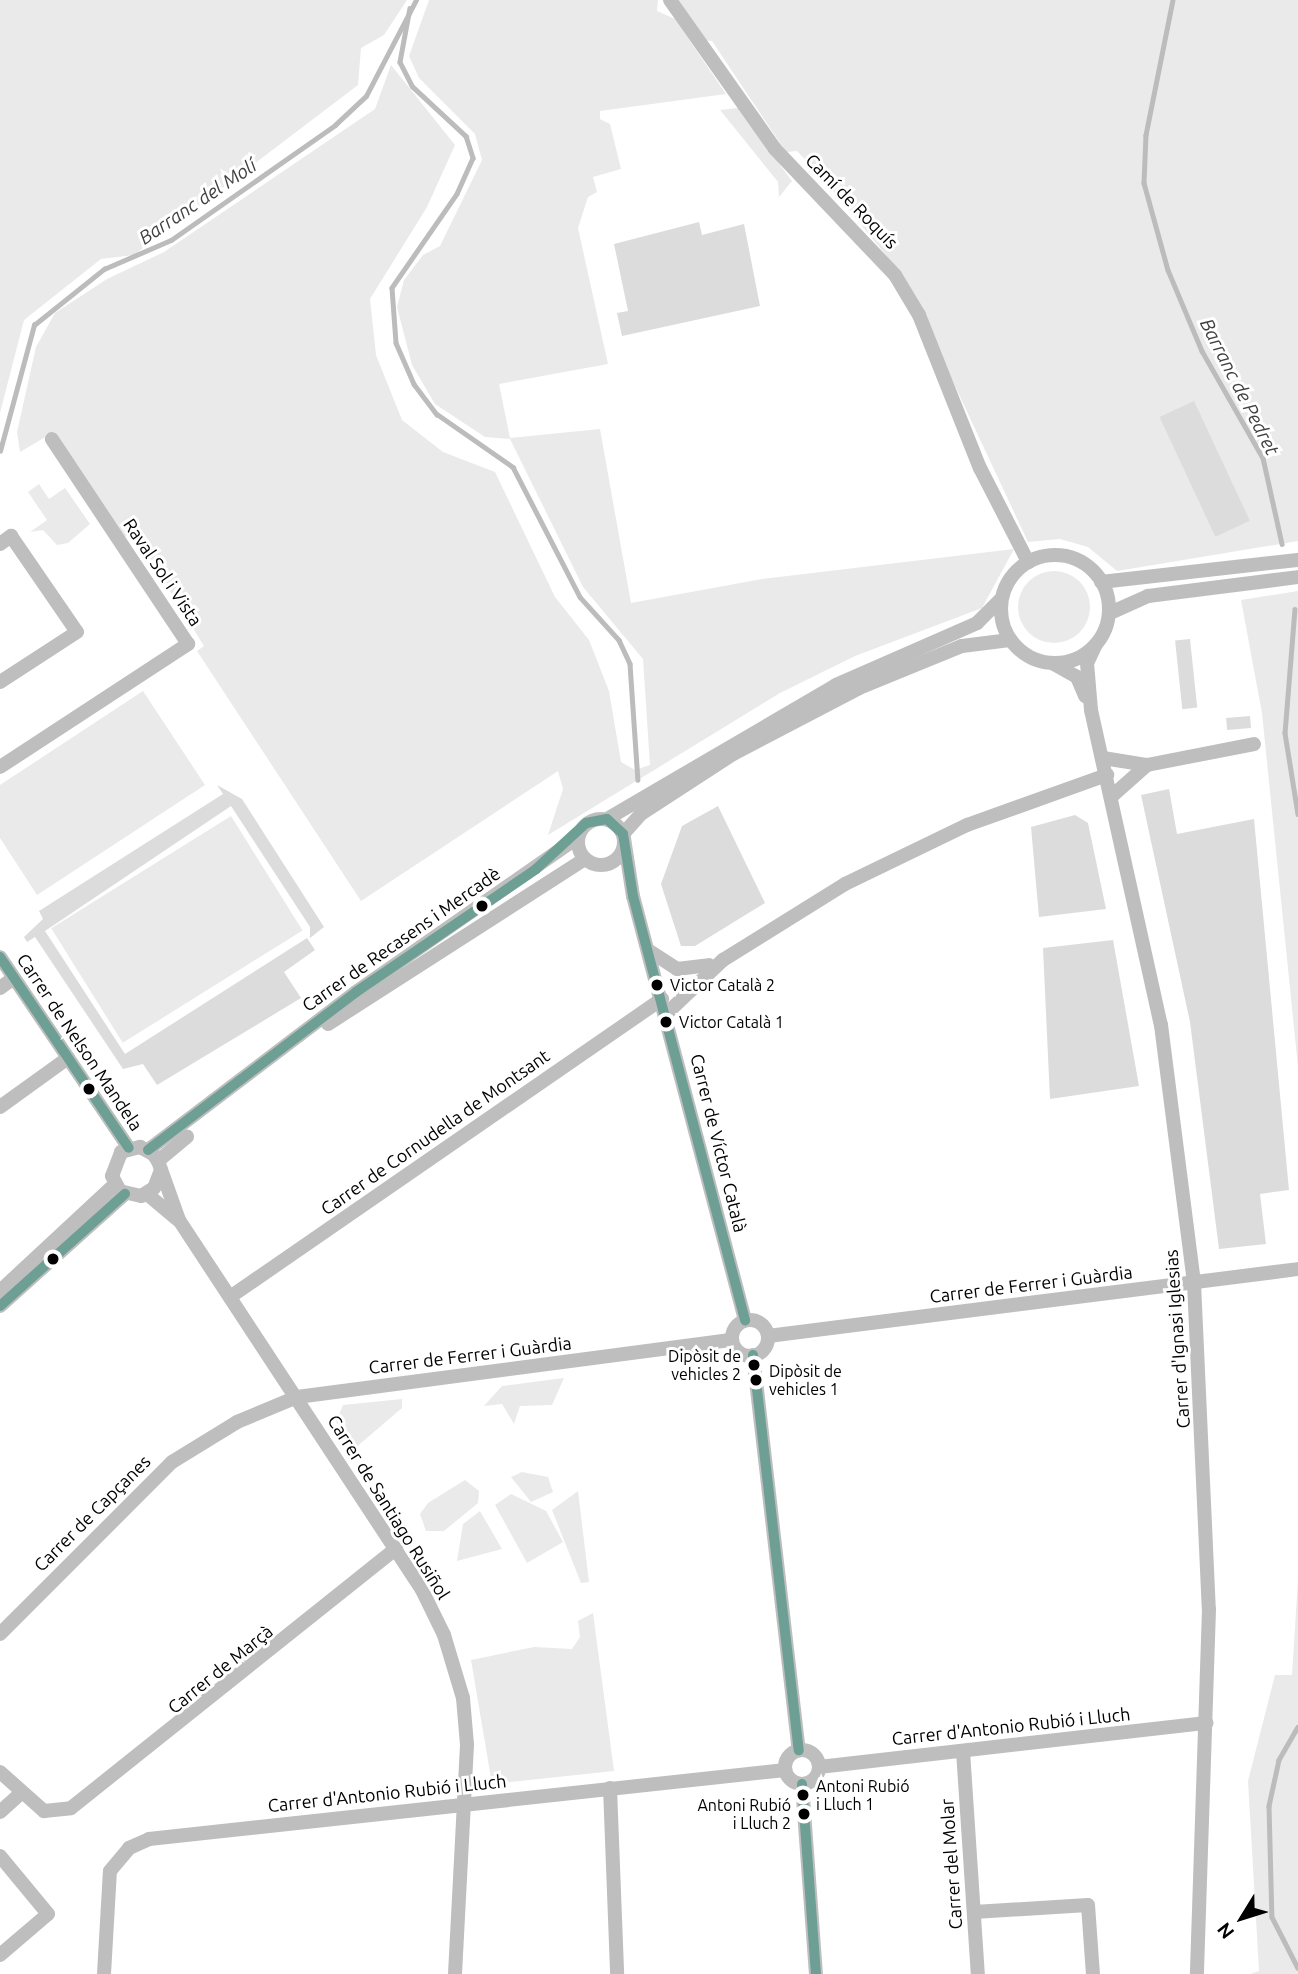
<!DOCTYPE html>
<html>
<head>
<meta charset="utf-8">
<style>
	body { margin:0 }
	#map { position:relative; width:1298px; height:1974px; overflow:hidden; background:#fff; font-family:Ubuntu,sans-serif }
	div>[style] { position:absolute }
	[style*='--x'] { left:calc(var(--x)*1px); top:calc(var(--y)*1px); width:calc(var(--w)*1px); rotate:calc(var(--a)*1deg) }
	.green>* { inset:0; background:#eaeaea; transform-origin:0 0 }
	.round { border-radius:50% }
	.stream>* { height:4.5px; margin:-2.25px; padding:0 2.25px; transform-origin:2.25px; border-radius:2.25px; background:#bcbcbc }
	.building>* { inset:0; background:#dcdcdc; transform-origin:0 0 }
	.minor>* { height:14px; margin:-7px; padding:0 7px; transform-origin:7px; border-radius:7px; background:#bebebe }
	.minor>.ring { margin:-7px; padding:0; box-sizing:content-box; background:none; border:14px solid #bebebe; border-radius:50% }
	.bus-1>* { height:10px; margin:-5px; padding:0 5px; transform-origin:5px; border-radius:5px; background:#6e9f95 }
	.dots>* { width:19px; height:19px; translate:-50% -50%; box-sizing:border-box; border:4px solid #fff; border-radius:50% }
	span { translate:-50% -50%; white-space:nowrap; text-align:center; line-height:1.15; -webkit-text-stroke:6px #fff; paint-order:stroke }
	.bus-label { font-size:16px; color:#000 }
	.left { translate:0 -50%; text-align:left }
	.right { translate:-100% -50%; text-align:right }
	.street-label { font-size:18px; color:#000 }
	.water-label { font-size:19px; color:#404040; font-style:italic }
	.north { position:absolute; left:1207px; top:1883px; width:70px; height:70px; -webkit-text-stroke:5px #fff; paint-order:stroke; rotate:232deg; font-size:19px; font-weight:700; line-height:28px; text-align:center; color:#000 }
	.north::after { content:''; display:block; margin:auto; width:24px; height:32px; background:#000; clip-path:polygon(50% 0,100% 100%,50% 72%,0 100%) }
</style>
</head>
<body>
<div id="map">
	<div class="green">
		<div style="clip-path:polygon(0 0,407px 0,384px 35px,361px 48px,358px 85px,134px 255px,101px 259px,24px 320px,0 413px)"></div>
		<div style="clip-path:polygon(429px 0,658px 0,657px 11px,675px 19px,726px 94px,600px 111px,600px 119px,610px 124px,621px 169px,593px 177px,597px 192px,588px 197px,578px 228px,608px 364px,499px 384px,510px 438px,600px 429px,631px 603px,762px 579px,1014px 549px,982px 608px,855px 656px,780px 693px,548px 835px,563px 789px,558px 771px,361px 901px,197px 651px,204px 646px,133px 532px,125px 537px,54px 432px,20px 452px,17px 432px,36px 347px,55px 313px,107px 279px,164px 252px,375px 109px,391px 65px,455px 145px,427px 207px,370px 299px,376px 355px,402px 420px,443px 452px,495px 472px,555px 597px,589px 640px,609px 691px,621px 762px,635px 770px,650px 765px,643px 659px,583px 587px,510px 439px,485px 437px,435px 404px,412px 365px,397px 307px,404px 280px,423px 255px,440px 246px,482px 160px,475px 134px,419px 78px,409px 56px)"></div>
		<div style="clip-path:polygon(675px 0,1298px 0,1298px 541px,1117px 571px,1088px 547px,1060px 539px,1028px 542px,904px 277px,820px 175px,797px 151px,786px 152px,712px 41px,702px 40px)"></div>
		<div style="clip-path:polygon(738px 108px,792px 181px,779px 197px,778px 182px,720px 110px)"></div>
		<div style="clip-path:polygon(39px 484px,49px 499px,65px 488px,90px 524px,68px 543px,57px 545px,43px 530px,30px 532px,47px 520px,28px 492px)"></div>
		<div class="round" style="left:1018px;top:571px;width:72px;height:72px"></div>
		<div style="clip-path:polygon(1298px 591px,1298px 1067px,1262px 713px,1241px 600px)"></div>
		<div style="clip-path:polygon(143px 691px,205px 785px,37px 895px,0 838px,0 785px)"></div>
		<div style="left:231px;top:816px;width:135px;height:212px;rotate:58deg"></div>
		<div style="clip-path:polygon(564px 1378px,552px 1405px,520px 1406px,514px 1424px,502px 1404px,484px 1406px,502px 1386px)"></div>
		<div style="clip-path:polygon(402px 1399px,402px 1408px,354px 1449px,336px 1422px,343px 1405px)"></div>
		<div style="clip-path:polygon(522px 1472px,548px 1477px,553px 1492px,531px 1502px,511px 1477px)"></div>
		<div style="clip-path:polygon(465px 1480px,479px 1491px,478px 1503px,444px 1531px,426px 1531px,420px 1514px,428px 1503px)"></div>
		<div style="clip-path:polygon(578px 1491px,589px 1582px,581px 1583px,552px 1510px)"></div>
		<div style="clip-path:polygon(511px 1494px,546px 1511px,563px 1542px,527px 1563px,495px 1505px)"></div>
		<div style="clip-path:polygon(480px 1511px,502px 1549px,457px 1561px,463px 1524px)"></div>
		<div style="clip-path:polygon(1298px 1580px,1298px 1974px,1250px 1974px,1259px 1971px,1248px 1781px,1275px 1675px,1292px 1675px)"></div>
		<div style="clip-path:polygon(593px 1613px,614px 1771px,492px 1784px,471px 1660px,534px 1647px,572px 1649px,580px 1637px,578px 1621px)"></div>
	</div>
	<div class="stream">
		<div style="--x:1173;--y:0;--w:138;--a:101.3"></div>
		<div style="--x:1146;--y:135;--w:48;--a:92.4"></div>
		<div style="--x:1144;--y:183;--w:90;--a:74.6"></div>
		<div style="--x:1168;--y:270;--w:88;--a:67.2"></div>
		<div style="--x:1202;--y:351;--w:123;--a:60.3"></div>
		<div style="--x:1263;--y:458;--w:88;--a:77.5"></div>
		<div style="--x:410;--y:8;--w:55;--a:100.5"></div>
		<div style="--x:400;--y:62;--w:27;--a:63"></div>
		<div style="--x:412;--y:86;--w:74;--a:42.8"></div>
		<div style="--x:466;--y:136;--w:23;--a:72"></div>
		<div style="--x:473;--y:158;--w:39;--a:114"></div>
		<div style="--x:457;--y:194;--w:114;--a:124.7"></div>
		<div style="--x:392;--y:288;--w:55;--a:85.8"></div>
		<div style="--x:396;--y:343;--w:45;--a:66.3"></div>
		<div style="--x:414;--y:384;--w:38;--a:53"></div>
		<div style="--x:437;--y:414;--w:93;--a:34.9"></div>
		<div style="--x:513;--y:467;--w:146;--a:62.7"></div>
		<div style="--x:580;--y:597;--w:58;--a:47.8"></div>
		<div style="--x:619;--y:640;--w:26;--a:65"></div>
		<div style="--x:630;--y:664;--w:116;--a:86.1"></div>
		<div style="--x:0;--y:451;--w:131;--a:-74.9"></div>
		<div style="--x:34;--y:325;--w:90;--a:-38.7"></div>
		<div style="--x:104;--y:269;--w:73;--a:-23.4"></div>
		<div style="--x:171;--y:240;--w:200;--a:-35"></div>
		<div style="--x:335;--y:125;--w:42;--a:-43.1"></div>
		<div style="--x:366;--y:96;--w:108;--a:-62.5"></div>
		<div style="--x:1295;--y:609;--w:124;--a:94.6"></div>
		<div style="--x:1285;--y:733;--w:82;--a:80.9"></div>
		<div style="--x:1298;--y:1727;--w:38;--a:120"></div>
		<div style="--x:1279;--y:1760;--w:47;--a:102.3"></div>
		<div style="--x:1269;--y:1806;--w:111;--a:88.5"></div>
		<div style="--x:1272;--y:1917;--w:57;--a:63"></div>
	</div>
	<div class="building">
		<div style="clip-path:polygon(699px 222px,702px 235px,744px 224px,760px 306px,622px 336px,617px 313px,628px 311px,614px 244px)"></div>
		<div style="left:1194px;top:401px;width:132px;height:38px;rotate:65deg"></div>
		<div style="left:1190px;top:639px;width:69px;height:15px;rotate:84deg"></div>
		<div style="left:1250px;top:716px;width:12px;height:24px;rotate:85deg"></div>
		<div style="clip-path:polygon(217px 785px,242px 799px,324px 927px,310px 938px,310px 927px,231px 806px,45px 931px,125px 1054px,307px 938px,315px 950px,284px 972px,301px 998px,157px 1085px,143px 1064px,123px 1069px,35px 937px,27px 942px,24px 937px,43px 919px,39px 911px,223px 794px)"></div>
		<div style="clip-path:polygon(1169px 789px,1177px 834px,1254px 819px,1289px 1190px,1260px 1194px,1266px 1244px,1219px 1249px,1190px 1022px,1141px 795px)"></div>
		<div style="clip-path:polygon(718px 806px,765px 903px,695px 946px,681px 946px,661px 884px,682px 826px)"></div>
		<div style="clip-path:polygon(1075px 815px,1088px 823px,1106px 909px,1039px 917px,1031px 827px)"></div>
		<div style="clip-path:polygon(1113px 940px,1139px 1086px,1050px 1099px,1043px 948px)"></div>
	</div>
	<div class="minor">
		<div style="--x:670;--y:0;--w:182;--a:54.8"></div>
		<div style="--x:775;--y:149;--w:174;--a:46.4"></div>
		<div style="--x:895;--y:275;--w:47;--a:59"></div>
		<div style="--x:919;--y:315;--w:165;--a:68.3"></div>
		<div style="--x:980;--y:468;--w:106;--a:62.9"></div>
		<div style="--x:0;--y:544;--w:14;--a:-36"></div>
		<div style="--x:11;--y:536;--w:116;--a:55.5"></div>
		<div style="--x:77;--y:632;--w:92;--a:147"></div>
		<div class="ring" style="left:1001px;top:555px;width:94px;height:94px"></div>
		<div style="--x:1101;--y:582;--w:198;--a:-6.4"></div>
		<div style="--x:1110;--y:613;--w:42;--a:-24.1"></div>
		<div style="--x:1148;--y:596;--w:151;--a:-7.2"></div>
		<div style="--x:1096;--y:644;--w:21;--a:115"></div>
		<div style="--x:1087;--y:663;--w:47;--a:85.1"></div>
		<div style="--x:1091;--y:710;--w:323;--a:77.5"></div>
		<div style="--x:1161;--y:1025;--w:260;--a:82.7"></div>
		<div style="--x:1194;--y:1283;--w:326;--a:87.4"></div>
		<div style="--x:1209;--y:1609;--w:365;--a:91.9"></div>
		<div style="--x:1052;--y:663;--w:29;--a:29"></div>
		<div style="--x:1077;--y:677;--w:21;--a:67"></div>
		<div style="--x:1103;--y:758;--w:45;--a:9"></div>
		<div style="--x:1147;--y:765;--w:109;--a:-11.1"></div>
		<div style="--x:0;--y:767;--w:225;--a:-33.2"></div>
		<div style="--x:188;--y:644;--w:246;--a:-123.6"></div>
		<div style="--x:1112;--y:796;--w:47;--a:-41.5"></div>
		<div class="ring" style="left:578px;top:819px;width:32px;height:32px"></div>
		<div style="--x:607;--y:819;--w:265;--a:-30.3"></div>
		<div style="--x:836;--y:685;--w:154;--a:-23.7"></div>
		<div style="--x:977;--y:623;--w:34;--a:-45"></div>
		<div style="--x:623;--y:834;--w:27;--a:-48"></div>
		<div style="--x:641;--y:814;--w:110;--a:-33.1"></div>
		<div style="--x:733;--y:754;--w:142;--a:-27.6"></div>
		<div style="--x:859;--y:688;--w:111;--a:-22.2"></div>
		<div style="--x:962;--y:646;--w:48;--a:-7.1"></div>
		<div style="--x:624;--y:838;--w:59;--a:81.2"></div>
		<div style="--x:633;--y:896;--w:439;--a:75.2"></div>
		<div style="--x:648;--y:950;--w:35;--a:33"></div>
		<div style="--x:677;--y:969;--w:32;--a:-7"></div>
		<div style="--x:0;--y:957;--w:230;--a:56"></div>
		<div style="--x:0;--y:988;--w:17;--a:-36"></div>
		<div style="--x:666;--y:1014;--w:79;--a:-43.5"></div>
		<div style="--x:723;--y:960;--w:144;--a:-31.9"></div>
		<div style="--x:845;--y:884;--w:136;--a:-25.8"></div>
		<div style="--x:967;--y:825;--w:149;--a:-19.7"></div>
		<div style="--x:328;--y:1024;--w:305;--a:-32.7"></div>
		<div style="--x:0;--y:1107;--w:84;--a:-35.8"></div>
		<div style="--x:148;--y:1150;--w:261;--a:-37.2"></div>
		<div style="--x:356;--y:992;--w:271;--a:-34.9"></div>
		<div style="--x:158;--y:1161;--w:38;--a:-40"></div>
		<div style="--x:161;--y:1170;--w:19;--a:111"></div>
		<div style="--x:154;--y:1188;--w:15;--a:148"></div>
		<div style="--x:141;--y:1196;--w:22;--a:-167"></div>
		<div style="--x:120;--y:1191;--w:17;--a:-118"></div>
		<div style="--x:112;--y:1176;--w:26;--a:-69"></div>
		<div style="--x:121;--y:1152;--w:20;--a:-15"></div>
		<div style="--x:140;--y:1147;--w:15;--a:28"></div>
		<div style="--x:153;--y:1154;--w:9;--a:54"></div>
		<div style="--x:158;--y:1161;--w:63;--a:70.4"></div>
		<div style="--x:179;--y:1220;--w:443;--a:56.7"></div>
		<div style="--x:422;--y:1590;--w:50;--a:63.9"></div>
		<div style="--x:444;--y:1635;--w:66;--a:73.2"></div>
		<div style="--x:463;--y:1698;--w:47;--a:85.1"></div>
		<div style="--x:467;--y:1745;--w:229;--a:93"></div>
		<div style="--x:147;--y:1194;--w:40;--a:40"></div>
		<div style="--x:0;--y:1291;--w:157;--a:-42.9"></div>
		<div style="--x:230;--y:1297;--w:525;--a:-34.6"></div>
		<div style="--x:0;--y:1306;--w:168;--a:-41.9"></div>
		<div class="ring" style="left:732px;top:1320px;width:22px;height:22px"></div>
		<div style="--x:768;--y:1336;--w:534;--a:-7.2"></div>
		<div style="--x:753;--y:1355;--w:398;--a:83.4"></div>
		<div style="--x:0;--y:1634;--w:243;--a:-45"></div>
		<div style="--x:172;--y:1462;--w:76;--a:-31.6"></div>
		<div style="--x:237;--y:1422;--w:65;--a:-22.6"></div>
		<div style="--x:297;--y:1397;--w:439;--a:-7.5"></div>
		<div class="ring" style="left:785px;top:1750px;width:20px;height:20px"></div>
		<div style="--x:963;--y:1751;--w:224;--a:86.2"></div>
		<div style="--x:819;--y:1767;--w:390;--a:-6.5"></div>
		<div style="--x:0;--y:1772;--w:59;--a:41.6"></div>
		<div style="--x:44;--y:1811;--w:27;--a:-6"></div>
		<div style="--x:71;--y:1808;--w:416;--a:-38.6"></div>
		<div style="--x:802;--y:1784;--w:191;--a:85.8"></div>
		<div style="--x:610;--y:1788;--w:186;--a:87.8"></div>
		<div style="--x:0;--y:1812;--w:28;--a:-42"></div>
		<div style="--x:0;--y:1856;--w:75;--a:50.4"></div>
		<div style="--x:48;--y:1914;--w:63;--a:139.5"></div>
		<div style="--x:974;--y:1912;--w:114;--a:-3.5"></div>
		<div style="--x:1088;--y:1905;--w:69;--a:85.9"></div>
		<div style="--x:104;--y:1974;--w:103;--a:-86.7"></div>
		<div style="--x:110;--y:1871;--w:30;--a:-50"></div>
		<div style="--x:129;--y:1848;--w:22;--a:-24"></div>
		<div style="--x:149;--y:1839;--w:640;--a:-6.19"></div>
	</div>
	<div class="bus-1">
		<div style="--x:0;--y:957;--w:230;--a:56"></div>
		<div style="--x:148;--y:1150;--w:261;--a:-37.2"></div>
		<div style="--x:356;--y:992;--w:218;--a:-34.3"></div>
		<div style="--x:536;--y:869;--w:68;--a:-42.6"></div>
		<div style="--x:586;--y:823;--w:21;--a:-11"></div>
		<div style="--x:607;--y:819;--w:22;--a:43"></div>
		<div style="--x:623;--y:834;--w:63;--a:80.8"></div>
		<div style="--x:633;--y:896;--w:439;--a:75.2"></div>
		<div style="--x:0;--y:1306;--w:168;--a:-41.9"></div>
		<div style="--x:753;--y:1355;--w:398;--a:83.4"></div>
		<div style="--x:802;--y:1784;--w:191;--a:85.8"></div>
	</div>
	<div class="dots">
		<div style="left:482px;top:906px;background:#000"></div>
		<div style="left:657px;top:985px;background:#000"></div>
		<div style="left:666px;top:1022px;background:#000"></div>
		<div style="left:89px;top:1089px;background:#000"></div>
		<div style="left:53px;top:1259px;background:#000"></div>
		<div style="left:754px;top:1365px;background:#000"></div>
		<div style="left:756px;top:1380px;background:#000"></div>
		<div style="left:803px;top:1795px;background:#000"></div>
		<div style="left:804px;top:1814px;background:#000"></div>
	</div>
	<div class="bus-label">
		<span class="left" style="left:670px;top:985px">Victor Català 2</span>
		<span class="left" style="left:679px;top:1022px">Victor Català 1</span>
		<span class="right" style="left:741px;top:1365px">Dipòsit de<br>vehicles 2</span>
		<span class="left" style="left:769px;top:1380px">Dipòsit de<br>vehicles 1</span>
		<span class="left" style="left:816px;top:1795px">Antoni Rubió<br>i Lluch 1</span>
		<span class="right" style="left:791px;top:1814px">Antoni Rubió<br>i Lluch 2</span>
	</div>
	<div class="street-label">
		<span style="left:852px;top:201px;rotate:46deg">Camí de Roquís</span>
		<span style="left:163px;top:572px;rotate:56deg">Raval Sol i Vista</span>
		<span style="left:401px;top:939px;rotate:-35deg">Carrer de Recasens i Mercadè</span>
		<span style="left:80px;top:1042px;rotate:56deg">Carrer de Nelson Mandela</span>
		<span style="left:435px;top:1132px;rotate:-35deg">Carrer de Cornudella de Montsant</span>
		<span style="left:719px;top:1143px;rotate:76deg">Carrer de Víctor Català</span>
		<span style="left:1031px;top:1284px;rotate:-7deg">Carrer de Ferrer i Guàrdia</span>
		<span style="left:1177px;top:1339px;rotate:-94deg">Carrer d'Ignasi Iglesias</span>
		<span style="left:470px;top:1355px;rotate:-7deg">Carrer de Ferrer i Guàrdia</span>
		<span style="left:389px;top:1507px;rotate:58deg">Carrer de Santiago Rusiñol</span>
		<span style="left:92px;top:1513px;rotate:-45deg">Carrer de Capçanes</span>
		<span style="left:220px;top:1669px;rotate:-39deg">Carrer de Marçà</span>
		<span style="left:1011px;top:1726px;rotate:-6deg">Carrer d'Antonio Rubió i Lluch</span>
		<span style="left:387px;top:1793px;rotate:-6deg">Carrer d'Antonio Rubió i Lluch</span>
		<span style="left:951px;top:1864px;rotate:-94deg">Carrer del Molar</span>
	</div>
	<div class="water-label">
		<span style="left:198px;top:202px;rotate:-34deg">Barranc del Molí</span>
		<span style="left:1239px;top:387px;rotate:63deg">Barranc de Pedret</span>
	</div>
	<div class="north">N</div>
</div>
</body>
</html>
